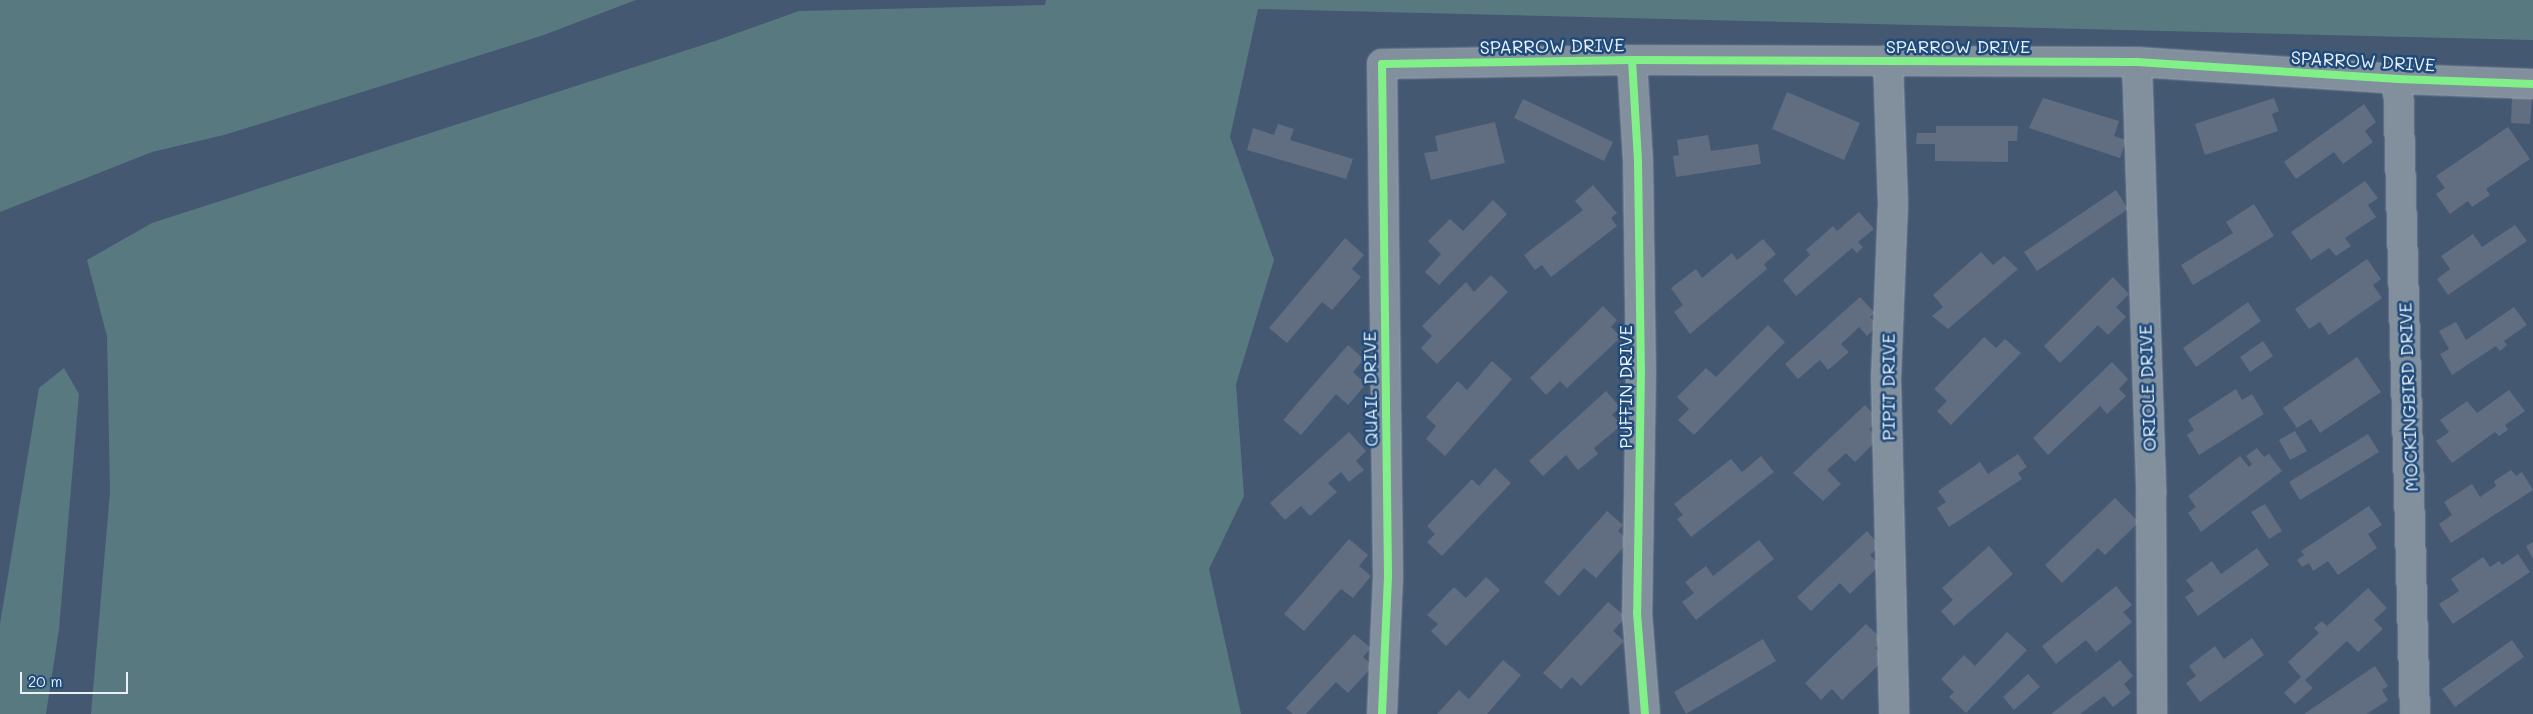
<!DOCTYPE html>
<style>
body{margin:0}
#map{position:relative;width:2533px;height:714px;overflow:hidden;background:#455872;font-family:Mali,sans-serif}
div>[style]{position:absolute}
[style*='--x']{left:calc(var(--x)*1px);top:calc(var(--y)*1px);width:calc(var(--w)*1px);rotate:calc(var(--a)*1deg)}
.green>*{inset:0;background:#597980}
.building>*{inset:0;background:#616d81}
.roads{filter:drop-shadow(0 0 1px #a1acb9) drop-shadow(0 0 1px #a1acb9)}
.minor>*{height:28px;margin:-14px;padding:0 14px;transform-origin:14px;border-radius:14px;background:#828f9c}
.cycleway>*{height:8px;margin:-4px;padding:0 4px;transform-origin:4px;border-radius:4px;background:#82f089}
span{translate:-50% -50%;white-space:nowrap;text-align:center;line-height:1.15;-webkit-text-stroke:5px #1f4a7a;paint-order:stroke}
.street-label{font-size:18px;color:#e8f1f8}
.scale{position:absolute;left:20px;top:672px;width:108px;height:22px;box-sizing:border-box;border:2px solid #e8f1f8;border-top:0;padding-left:6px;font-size:15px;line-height:18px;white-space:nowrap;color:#e8f1f8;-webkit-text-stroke:4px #1f4a7a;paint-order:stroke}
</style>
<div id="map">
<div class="green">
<i style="clip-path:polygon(0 0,636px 0,541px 36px,224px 135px,152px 152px,0 212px)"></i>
<i style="clip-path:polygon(1046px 0,2533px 0,2533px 40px,1258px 9px,1230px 137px,1274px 260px,1236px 384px,1244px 496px,1209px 569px,1241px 714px,91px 714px,110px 492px,107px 336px,87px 260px,152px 223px,715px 41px,799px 11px,1045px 5px)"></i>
<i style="clip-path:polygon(64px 368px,79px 394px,59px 629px,46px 714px,0 714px,0 624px,39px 388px)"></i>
</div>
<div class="building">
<i style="clip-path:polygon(1787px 92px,1860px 123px,1844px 160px,1772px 129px)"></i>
<i style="clip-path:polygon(2512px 97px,2532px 98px,2530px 124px,2511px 123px)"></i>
<i style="clip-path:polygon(2043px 98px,2119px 121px,2114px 136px,2126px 140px,2120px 158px,2029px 128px)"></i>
<i style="clip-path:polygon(2274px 98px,2279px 111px,2272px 114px,2278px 131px,2205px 155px,2195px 124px)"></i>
<i style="clip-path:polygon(1523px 99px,1613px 142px,1604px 161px,1514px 118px)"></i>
<i style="clip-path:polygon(2364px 104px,2376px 122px,2365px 131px,2373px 142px,2343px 164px,2334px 152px,2296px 179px,2284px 162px)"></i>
<i style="clip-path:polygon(1495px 122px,1505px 163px,1431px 180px,1424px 153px,1438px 151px,1435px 136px)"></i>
<i style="clip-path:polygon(1278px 124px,1294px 129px,1290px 140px,1353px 159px,1346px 179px,1247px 150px,1253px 128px,1274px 135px)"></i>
<i style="clip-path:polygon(1936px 126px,2018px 126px,2017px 141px,2008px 141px,2008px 162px,1935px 161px,1935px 144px,1916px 144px,1917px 133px,1936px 133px)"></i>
<i style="clip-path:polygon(2508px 127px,2530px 159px,2486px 189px,2490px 195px,2472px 207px,2468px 201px,2450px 214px,2436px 194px,2445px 188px,2436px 176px)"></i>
<i style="clip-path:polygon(1708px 135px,1711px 151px,1758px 144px,1761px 164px,1676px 177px,1673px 156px,1679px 155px,1677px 140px)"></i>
<i style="clip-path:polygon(2365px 181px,2378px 198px,2368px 205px,2376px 217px,2345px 238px,2351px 246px,2336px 256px,2329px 248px,2311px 260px,2291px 232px)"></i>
<i style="clip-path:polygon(1593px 185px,1617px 213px,1611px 218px,1617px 226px,1551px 277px,1542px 265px,1535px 270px,1524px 255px,1583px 210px,1575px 201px)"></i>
<i style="clip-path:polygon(2116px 190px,2128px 209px,2037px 271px,2024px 252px)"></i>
<i style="clip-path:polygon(1493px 200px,1507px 214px,1439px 285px,1425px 272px,1441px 254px,1428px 241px,1450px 219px,1463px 231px)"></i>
<i style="clip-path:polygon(2254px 204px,2274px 236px,2193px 285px,2181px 265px,2233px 233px,2226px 222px)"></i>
<i style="clip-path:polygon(1859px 212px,1874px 229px,1858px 242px,1863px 247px,1857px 253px,1852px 248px,1796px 296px,1783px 280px,1810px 255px,1806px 250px,1833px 226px,1837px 231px)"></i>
<i style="clip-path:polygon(2515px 225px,2527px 241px,2448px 295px,2437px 279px,2450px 269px,2441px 256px,2473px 234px,2482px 247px)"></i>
<i style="clip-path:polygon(1345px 238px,1364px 255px,1352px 269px,1361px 277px,1332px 310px,1322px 302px,1287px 343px,1269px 328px)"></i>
<i style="clip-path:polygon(1763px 239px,1776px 254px,1764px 264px,1767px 269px,1690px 334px,1674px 312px,1683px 305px,1671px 288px,1696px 269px,1702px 278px,1732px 253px,1737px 260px)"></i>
<i style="clip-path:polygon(1981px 252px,1993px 265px,2004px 256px,2018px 269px,1948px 329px,1932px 316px,1943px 307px,1933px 295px)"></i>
<i style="clip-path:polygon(2367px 259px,2381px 279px,2373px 285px,2382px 298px,2329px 335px,2320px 322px,2309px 329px,2295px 309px)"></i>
<i style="clip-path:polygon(1491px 275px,1508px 292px,1437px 364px,1421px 348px,1432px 336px,1422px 326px,1466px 282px,1474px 292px)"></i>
<i style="clip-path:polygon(2113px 277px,2129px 294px,2116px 307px,2126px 317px,2108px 335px,2098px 325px,2060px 363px,2044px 346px)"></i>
<i style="clip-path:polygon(1860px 297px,1875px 313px,1870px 317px,1878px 325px,1867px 336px,1859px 327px,1841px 344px,1849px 352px,1828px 370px,1820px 360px,1798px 379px,1785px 364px)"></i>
<i style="clip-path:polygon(2248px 302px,2261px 321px,2196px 367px,2183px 348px)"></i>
<i style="clip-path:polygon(1603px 306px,1617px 320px,1611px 327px,1621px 337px,1567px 388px,1560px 381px,1546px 395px,1530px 378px)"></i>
<i style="clip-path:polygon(2514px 307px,2527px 325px,2504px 341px,2507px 345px,2500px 351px,2496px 346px,2452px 375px,2440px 354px,2449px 349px,2439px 331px,2456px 322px,2466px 340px)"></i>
<i style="clip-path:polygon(1768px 325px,1785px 342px,1694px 435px,1678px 420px,1689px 409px,1677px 397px,1706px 368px,1716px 377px)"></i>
<i style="clip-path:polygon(1984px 337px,1996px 348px,2005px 339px,2021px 353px,1951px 425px,1937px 411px,1947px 401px,1934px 389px)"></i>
<i style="clip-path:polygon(2263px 341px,2273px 356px,2250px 372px,2240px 357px)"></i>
<i style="clip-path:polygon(1348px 345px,1364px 359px,1353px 372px,1366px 384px,1348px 405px,1336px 394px,1301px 435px,1283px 420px)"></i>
<i style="clip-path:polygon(2357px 357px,2381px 392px,2320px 433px,2311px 419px,2297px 428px,2283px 408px)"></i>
<i style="clip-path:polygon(1492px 361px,1512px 379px,1445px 456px,1426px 439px,1436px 426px,1426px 417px,1458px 381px,1467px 390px)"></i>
<i style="clip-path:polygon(2112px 362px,2128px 379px,2119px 389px,2126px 396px,2107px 414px,2100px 406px,2048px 455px,2033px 438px)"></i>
<i style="clip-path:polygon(2236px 389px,2242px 400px,2252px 394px,2264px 414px,2199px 455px,2187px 435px,2194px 430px,2188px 420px)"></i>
<i style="clip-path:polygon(2509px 390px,2525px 411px,2505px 425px,2508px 430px,2499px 436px,2495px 432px,2452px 463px,2436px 441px,2449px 432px,2440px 420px,2467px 401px,2477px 413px)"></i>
<i style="clip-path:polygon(1606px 391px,1620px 407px,1612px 415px,1622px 425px,1594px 448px,1598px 454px,1578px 470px,1566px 455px,1543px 476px,1529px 461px)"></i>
<i style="clip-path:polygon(1865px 405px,1879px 420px,1869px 429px,1878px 439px,1855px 462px,1846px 453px,1827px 470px,1841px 484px,1823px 501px,1793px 473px)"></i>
<i style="clip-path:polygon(2295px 431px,2307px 451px,2290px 460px,2279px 440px)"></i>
<i style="clip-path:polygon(1349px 432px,1366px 451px,1356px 461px,1364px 470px,1349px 482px,1341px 472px,1328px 483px,1337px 492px,1310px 516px,1301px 506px,1285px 520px,1270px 503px)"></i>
<i style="clip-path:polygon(2368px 434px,2379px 452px,2300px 500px,2289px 482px)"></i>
<i style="clip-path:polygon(2257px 448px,2264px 457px,2269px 454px,2282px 471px,2201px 532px,2188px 513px,2196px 507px,2188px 496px,2240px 456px,2249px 467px,2252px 464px,2246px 456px)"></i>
<i style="clip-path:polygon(2018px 454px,2027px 467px,2018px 473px,2022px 479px,1949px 527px,1937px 508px,1946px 502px,1938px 491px,1980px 462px,1988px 474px)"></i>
<i style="clip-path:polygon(1761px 456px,1774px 472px,1691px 537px,1677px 519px,1683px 515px,1674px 504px,1731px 459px,1742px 472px)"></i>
<i style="clip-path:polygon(1495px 468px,1511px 483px,1442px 556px,1427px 542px,1435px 534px,1427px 526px,1472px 479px,1479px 486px)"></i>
<i style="clip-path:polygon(2511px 470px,2516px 476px,2522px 472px,2533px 490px,2451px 543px,2439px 524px,2452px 515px,2444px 502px,2472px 484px,2480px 497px,2496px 486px,2494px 481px)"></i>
<i style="clip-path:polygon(2115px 498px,2139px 522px,2105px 555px,2098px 548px,2062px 583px,2045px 565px)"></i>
<i style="clip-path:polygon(2265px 504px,2282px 531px,2269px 539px,2251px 512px)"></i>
<i style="clip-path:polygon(2369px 506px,2382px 525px,2368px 534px,2377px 548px,2338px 575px,2328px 561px,2313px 571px,2309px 563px,2302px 567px,2297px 560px,2304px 555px,2301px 551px)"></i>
<i style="clip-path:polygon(1607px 511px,1623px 525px,1618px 531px,1629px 541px,1596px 578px,1584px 568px,1559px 596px,1544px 582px)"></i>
<i style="clip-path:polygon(1867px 531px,1880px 546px,1870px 555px,1880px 565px,1850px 594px,1840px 583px,1811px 611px,1797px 597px)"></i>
<i style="clip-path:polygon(1349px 539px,1368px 555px,1359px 566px,1371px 576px,1353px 598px,1341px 589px,1304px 631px,1284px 614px)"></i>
<i style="clip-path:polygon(1759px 540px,1774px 559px,1696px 620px,1682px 602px,1694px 593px,1685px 582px,1706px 566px,1713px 576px)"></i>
<i style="clip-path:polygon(2533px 542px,2533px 559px,2526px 546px)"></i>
<i style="clip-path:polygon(1989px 546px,2013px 574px,1954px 626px,1941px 611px,1953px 600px,1942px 588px)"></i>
<i style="clip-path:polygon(2257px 548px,2269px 565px,2198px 616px,2185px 597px,2194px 591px,2186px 580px,2212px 561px,2221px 574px)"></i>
<i style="clip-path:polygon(2518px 554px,2530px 572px,2453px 624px,2439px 604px,2459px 591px,2451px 579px,2483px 557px,2490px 567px,2499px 561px,2502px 565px)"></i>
<i style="clip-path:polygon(1486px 577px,1500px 590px,1446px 646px,1431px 631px,1438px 624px,1427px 615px,1454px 587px,1466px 598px)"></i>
<i style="clip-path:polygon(2116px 586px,2132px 605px,2123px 612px,2132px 622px,2096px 652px,2086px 640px,2056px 664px,2042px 646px)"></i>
<i style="clip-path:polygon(2368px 588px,2387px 608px,2374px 620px,2383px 629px,2358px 652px,2347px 641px,2305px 680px,2313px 688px,2295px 704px,2284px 693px,2301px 677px,2288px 662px,2319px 633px,2314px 628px,2322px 621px,2327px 626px)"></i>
<i style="clip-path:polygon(1608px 602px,1626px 617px,1613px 631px,1624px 641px,1581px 686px,1572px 677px,1561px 689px,1543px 673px)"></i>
<i style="clip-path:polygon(1866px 624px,1883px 640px,1875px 648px,1885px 659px,1842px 700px,1832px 689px,1821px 700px,1805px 683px)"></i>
<i style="clip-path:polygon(2007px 632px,2027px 650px,1966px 713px,1949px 697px,1954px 692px,1941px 679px,1964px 655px,1975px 666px)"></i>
<i style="clip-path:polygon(1354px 634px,1371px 648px,1363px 657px,1373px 666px,1348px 693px,1336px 682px,1306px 714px,1293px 714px,1286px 708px)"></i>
<i style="clip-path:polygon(2252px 638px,2264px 655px,2200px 702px,2186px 683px,2196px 676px,2189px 666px,2215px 646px,2224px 659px)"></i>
<i style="clip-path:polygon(1763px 639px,1776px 661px,1686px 714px,1674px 692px)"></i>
<i style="clip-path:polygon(2512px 640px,2524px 657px,2455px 707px,2442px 689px)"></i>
<i style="clip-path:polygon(1503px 660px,1521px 675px,1487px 714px,1437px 714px,1459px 690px,1469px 699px)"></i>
<i style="clip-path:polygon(2120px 660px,2133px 676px,2124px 684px,2131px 693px,2113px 707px,2104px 696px,2080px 714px,2051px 714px)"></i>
<i style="clip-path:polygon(2375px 666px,2388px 686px,2382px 690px,2388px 700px,2367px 714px,2304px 714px)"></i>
<i style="clip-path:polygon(2028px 674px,2040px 687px,2014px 710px,2003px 697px)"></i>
</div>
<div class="roads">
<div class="minor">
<i style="--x:1632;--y:60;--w:102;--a:86.6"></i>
<i style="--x:1638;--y:162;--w:207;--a:89.2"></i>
<i style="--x:1641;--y:369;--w:244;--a:90.9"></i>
<i style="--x:1637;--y:613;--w:101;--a:85.5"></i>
<i style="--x:1888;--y:60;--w:144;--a:88"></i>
<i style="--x:1893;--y:204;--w:175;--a:92.3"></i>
<i style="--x:1886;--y:379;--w:335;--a:88.6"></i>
<i style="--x:2137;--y:62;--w:432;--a:88.1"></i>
<i style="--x:2151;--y:494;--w:220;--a:89.7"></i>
<i style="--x:2398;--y:79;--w:635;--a:88.47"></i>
<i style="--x:1382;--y:714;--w:138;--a:-87.5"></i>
<i style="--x:1388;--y:576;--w:512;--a:-90.67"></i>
<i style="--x:1382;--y:64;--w:250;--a:-0.9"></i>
<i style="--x:1632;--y:60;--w:505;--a:0.23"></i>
<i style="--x:2137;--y:62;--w:262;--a:3.7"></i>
<i style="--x:2398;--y:79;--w:135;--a:2.1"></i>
</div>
</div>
<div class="cycleway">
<i style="--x:1632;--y:60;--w:102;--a:86.6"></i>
<i style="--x:1638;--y:162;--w:207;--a:89.2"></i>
<i style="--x:1641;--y:369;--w:244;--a:90.9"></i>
<i style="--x:1637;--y:613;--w:101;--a:85.5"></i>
<i style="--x:1382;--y:714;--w:138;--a:-87.5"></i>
<i style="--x:1388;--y:576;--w:512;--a:-90.67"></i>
<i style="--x:1382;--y:64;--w:250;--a:-0.9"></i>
<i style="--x:1632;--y:60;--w:505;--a:0.23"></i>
<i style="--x:2137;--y:62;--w:262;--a:3.7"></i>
<i style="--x:2398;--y:79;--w:135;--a:2.1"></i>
</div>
<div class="street-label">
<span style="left:1552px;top:46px;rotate:-1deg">SPARROW DRIVE</span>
<span style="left:1958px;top:46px">SPARROW DRIVE</span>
<span style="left:2363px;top:61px;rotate:3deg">SPARROW DRIVE</span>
<span style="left:1625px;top:387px;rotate:-90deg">PUFFIN DRIVE</span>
<span style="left:1888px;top:387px;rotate:-90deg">PIPIT DRIVE</span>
<span style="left:2147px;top:388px;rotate:-92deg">ORIOLE DRIVE</span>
<span style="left:1370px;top:389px;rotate:-91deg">QUAIL DRIVE</span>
<span style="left:2408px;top:397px;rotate:-92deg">MOCKINGBIRD DRIVE</span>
</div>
<div class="scale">20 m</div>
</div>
